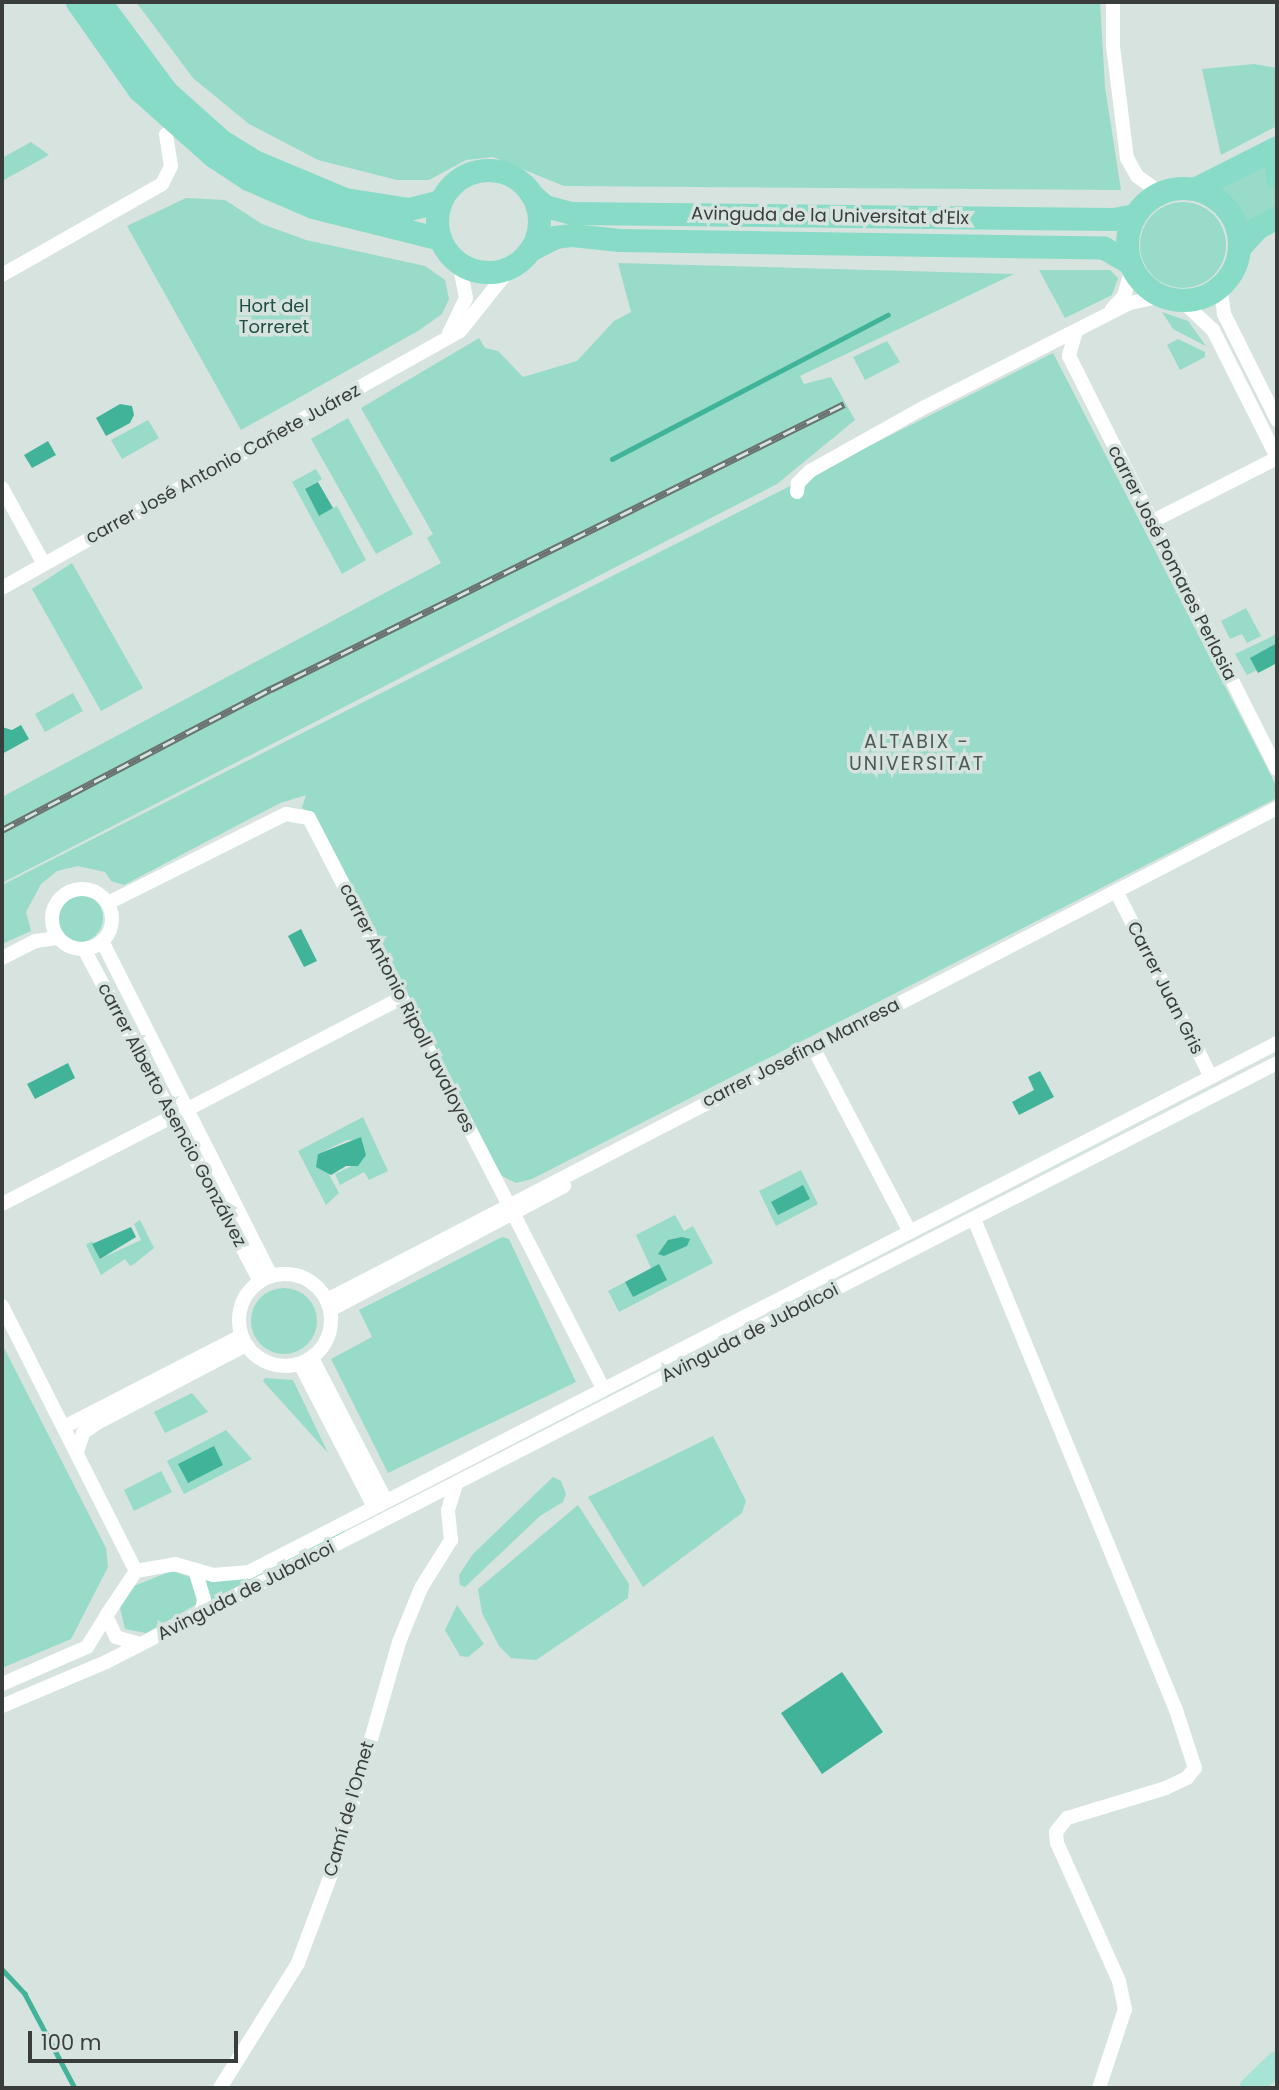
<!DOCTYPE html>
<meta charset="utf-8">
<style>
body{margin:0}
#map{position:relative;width:1279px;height:2090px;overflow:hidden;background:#d6e3df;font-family:Poppins,sans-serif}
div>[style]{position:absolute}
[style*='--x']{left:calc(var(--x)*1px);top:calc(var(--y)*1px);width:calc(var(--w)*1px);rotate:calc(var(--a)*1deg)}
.green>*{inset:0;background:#98dbc8}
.round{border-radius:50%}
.water>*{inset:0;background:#41b398}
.stream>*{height:4.5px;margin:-2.25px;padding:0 2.25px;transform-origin:2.25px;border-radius:2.25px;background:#41b398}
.minor>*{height:14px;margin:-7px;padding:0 7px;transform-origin:7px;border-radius:7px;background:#fff}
.minor>.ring{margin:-7px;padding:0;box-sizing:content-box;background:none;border:14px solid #fff;border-radius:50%}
.primary>*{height:23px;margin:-11.5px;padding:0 11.5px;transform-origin:11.5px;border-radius:11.5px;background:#a6e5d5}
.trunk>*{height:23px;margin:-11.5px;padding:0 11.5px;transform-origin:11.5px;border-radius:11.5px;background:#88dcc7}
.trunk>.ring{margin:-11.5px;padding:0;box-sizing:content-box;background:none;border:23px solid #88dcc7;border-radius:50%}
.rail>*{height:7px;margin-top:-3.5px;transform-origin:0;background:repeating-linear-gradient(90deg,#d6e3df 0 13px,#6a716f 0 26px);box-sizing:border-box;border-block:2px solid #6a716f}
span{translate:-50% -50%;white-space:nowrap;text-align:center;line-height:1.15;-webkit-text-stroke:7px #d6e3df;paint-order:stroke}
.street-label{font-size:18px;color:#393e3d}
.park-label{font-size:18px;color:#1f4f43}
.neighbourhood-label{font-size:19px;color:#4f5a57;letter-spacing:2px}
.frame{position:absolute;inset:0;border:4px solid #393e3d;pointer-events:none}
.scale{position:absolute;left:28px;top:2031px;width:210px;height:32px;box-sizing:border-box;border:4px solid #393e3d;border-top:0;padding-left:9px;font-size:21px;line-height:24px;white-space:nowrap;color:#393e3d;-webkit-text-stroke:5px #d6e3df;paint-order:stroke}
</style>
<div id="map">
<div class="green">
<i style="clip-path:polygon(136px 2px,1100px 2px,1105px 87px,1121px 190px,564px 186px,493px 157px,466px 160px,429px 180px,397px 180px,318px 160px,249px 124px,193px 78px)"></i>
<i style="clip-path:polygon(1254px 64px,1277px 68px,1277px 126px,1221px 155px,1202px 69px)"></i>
<i style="clip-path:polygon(31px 142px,49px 155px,2px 181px,2px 158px)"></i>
<i style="clip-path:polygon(1265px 160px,1277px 191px,1277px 209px,1246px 228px,1231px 202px,1214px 187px)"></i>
<i style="clip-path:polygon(186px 198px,225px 200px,262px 224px,306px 240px,425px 266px,445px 280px,449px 299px,442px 314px,418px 331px,241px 430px,127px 226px)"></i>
<i class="round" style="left:1140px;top:202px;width:86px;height:86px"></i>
<i style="clip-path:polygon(618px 263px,1014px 274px,800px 376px,804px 384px,831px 377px,855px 420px,777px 484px,2px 883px,2px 797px,441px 563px,427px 538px,433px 534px,361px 408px,479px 338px,485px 348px,498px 351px,523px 377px,577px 361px,614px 321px,631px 312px)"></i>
<i style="clip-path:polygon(1039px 270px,1110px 270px,1118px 278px,1112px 295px,1065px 318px)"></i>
<i style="clip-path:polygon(1162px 312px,1188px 321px,1206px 346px,1173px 329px)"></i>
<i style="clip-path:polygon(1178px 339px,1205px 352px,1205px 357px,1180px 370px,1167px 345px)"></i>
<i style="clip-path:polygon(887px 341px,900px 362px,865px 380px,853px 357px)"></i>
<i style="clip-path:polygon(1053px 353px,1277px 787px,1277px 798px,532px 1179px,516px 1183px,498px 1174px,310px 812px,302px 808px,306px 795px,280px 803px,124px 885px,111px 881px,105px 872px,78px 866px,57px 871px,41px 884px,26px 912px,31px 931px,2px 944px,2px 885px)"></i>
<i style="clip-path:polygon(348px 418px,413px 534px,376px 554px,311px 439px)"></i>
<i style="clip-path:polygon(148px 420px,159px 438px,122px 459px,111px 440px)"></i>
<i style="clip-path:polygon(316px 469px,322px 479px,305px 490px,319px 515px,337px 506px,366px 560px,342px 574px,292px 482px)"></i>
<i style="clip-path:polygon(72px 563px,143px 688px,101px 711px,32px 589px)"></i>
<i style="clip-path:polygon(1246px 608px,1261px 636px,1247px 643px,1242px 634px,1230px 639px,1221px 621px)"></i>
<i style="clip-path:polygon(1277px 634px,1277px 643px,1251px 658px,1257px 670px,1247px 675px,1235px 654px)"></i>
<i style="clip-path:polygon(73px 693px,83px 711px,45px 732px,35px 714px)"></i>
<i class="round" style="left:55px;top:894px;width:48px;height:48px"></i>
<i style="clip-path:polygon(363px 1117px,388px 1171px,369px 1180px,364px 1172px,340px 1185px,335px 1174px,360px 1162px,363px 1141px,347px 1140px,318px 1154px,339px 1193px,326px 1205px,298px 1151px)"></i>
<i style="clip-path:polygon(801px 1170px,818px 1204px,776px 1226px,759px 1191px)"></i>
<i style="clip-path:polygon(675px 1215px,684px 1231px,693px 1226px,713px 1263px,619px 1312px,608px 1291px,625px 1282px,633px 1297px,651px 1268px,636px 1235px)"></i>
<i style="clip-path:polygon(140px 1220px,154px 1248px,134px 1264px,130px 1266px,125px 1259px,101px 1275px,86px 1245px,92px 1241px,100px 1259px,141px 1240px,134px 1224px)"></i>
<i style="clip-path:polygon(502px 1237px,509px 1239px,576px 1382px,388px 1473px,331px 1359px,372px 1337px,359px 1310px)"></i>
<i class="round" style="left:251px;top:1288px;width:66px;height:66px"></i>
<i style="clip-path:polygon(2px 1344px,106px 1548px,108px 1567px,71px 1639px,2px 1668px)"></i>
<i style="clip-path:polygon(265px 1378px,293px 1380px,328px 1453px,263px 1381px)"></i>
<i style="clip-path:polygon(192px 1393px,208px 1412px,165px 1433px,154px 1412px)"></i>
<i style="clip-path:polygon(226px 1430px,252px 1459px,184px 1494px,167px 1461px)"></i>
<i style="clip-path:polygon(713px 1436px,746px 1501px,742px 1513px,643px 1587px,588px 1497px)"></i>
<i style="clip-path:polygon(161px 1471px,172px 1492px,134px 1511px,124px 1490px)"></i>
<i style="clip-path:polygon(553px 1477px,561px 1481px,566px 1494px,563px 1502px,540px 1516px,465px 1587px,460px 1585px,459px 1575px,473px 1554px)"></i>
<i style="clip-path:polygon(578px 1505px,629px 1584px,628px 1598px,536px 1660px,511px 1658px,499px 1646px,482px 1613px,478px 1589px)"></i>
<i style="clip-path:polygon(346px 1529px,344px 1532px,209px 1601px,206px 1579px,215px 1581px)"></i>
<i style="clip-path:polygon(171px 1571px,190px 1577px,198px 1596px,197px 1604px,146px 1633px,125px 1629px,119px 1603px,134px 1586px)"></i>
<i style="clip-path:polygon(457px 1605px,484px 1644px,468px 1657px,460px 1656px,445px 1630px)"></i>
</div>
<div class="water">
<i style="clip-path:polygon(120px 404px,132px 406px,134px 415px,130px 423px,106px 436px,96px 418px)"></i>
<i style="clip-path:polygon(48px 441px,56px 455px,32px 468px,24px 455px)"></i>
<i style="clip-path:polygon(318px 482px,333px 508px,319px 516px,305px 489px)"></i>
<i style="clip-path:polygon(1277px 643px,1277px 663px,1258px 673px,1250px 658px)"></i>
<i style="clip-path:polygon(21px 725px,29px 739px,2px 754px,2px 727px,12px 730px)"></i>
<i style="clip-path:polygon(301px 929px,317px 961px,304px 967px,288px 936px)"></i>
<i style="clip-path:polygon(68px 1063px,75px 1078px,35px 1099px,27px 1084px)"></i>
<i style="clip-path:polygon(1040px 1071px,1054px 1097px,1019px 1115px,1012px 1102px,1034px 1090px,1028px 1077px)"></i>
<i style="clip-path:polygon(361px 1137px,366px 1155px,358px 1166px,346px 1166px,331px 1175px,316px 1167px,318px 1154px)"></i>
<i style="clip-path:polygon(803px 1185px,810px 1199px,778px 1215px,771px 1202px)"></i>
<i style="clip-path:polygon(131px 1227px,136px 1237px,100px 1259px,92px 1244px)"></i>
<i style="clip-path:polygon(682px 1237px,690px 1239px,687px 1246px,664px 1256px,658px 1254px,668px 1240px)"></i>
<i style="clip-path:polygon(659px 1264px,667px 1280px,633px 1297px,625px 1282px)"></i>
<i style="clip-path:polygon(214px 1446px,223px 1465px,188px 1483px,178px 1464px)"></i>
<i style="clip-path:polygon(842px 1672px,883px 1732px,822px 1774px,781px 1713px)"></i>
</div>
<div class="stream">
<i style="--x:612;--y:459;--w:311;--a:-27.6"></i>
<i style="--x:2;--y:1969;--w:34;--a:47"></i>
<i style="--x:25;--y:1994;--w:106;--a:62"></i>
</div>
<div class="minor">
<i style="--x:1113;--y:2;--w:44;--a:90"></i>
<i style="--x:1113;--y:46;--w:113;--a:82.9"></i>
<i style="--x:1127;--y:158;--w:21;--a:61"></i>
<i style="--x:1137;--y:176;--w:29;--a:36"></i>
<i style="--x:2;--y:275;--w:184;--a:-29.6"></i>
<i style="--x:162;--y:184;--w:20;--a:-63"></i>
<i style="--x:171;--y:166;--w:32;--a:-99"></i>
<i style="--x:1220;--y:285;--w:29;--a:82"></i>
<i style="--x:1224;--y:314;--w:119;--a:63.4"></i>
<i style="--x:1181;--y:300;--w:44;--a:43.2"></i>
<i style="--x:1213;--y:330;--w:142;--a:63.3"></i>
<i style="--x:1112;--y:309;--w:18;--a:-47"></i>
<i style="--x:1124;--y:296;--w:29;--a:-74"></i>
<i style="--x:1076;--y:331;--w:26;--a:106"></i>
<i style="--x:1069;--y:356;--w:462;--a:63.3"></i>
<i style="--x:449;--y:333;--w:39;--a:-64"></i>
<i style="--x:466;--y:298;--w:36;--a:-101"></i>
<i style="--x:2;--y:488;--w:87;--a:61.1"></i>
<i style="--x:797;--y:492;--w:9;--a:-84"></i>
<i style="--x:798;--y:483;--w:17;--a:-45"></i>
<i style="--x:810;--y:471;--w:127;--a:-29.2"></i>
<i style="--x:921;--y:409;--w:234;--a:-26.9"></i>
<i style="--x:1130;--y:303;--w:34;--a:-12"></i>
<i style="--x:1151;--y:522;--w:141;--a:-26.9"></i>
<i style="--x:2;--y:588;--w:525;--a:-29.3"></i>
<i style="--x:460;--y:331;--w:83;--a:-51.3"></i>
<i class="ring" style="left:52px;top:889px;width:46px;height:46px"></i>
<i style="--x:1120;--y:899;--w:200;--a:62.9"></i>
<i style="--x:108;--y:903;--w:199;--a:-26.6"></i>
<i style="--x:286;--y:814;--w:23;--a:10"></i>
<i style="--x:309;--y:818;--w:434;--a:62.7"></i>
<i style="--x:102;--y:941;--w:375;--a:63.2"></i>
<i style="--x:84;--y:949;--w:376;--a:62.1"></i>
<i style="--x:2;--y:958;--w:38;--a:-27"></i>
<i style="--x:36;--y:941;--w:22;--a:-8"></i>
<i style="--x:817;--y:1055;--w:200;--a:62.3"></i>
<i style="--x:186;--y:1110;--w:242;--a:-27.5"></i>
<i style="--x:2;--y:1204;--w:190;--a:-27.2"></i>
<i style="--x:513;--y:1213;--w:197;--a:62.8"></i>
<i style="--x:974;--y:1219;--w:531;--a:67.64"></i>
<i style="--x:1176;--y:1710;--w:61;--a:71.9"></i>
<i style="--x:1195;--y:1768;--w:13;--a:129"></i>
<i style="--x:1187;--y:1778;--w:23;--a:155"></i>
<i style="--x:1166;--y:1788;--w:103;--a:163.1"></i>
<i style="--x:1067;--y:1818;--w:18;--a:128"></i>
<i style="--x:1056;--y:1832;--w:11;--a:85"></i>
<i style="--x:1057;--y:1843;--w:151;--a:65.8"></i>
<i style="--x:1119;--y:1981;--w:29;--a:78"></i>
<i style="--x:1125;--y:2009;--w:83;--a:108.2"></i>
<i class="ring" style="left:239px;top:1274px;width:78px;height:78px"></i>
<i style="--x:327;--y:1300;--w:1070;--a:-27.38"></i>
<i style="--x:2;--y:1306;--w:297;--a:63.2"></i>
<i style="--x:330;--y:1310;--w:265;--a:-27.9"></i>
<i style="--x:312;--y:1358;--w:161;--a:62.6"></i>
<i style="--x:300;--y:1364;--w:161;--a:62.6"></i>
<i style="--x:64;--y:1427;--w:199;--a:-27.2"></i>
<i style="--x:77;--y:1452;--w:20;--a:-72"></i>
<i style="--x:83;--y:1433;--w:17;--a:-36"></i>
<i style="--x:97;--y:1423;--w:168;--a:-27.6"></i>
<i style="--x:195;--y:1570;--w:31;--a:73"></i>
<i style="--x:204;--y:1600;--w:14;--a:102"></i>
<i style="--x:140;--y:1644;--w:25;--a:-164"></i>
<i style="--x:116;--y:1637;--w:23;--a:-115"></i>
<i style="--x:106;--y:1616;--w:54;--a:-56.3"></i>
<i style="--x:136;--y:1571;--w:40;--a:-10"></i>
<i style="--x:175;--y:1564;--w:40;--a:16"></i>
<i style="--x:213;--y:1575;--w:36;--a:-5"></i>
<i style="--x:249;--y:1572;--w:1156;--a:-27.23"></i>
<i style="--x:2;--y:1684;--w:93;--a:-23.5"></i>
<i style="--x:87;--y:1647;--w:36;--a:-58"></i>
<i style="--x:2;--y:1706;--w:113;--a:-22.9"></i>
<i style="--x:106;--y:1662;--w:1315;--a:-27.09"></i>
<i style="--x:220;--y:2088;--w:147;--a:-58"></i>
<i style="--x:298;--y:1963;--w:106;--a:-69.5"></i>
<i style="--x:335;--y:1864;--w:231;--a:-73.9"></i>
<i style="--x:399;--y:1642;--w:58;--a:-67.8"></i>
<i style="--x:421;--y:1588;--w:57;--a:-58"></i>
<i style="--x:451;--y:1540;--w:30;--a:-96"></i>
<i style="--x:448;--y:1510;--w:27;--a:-73"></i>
</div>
<div class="primary">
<i style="--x:1250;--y:2088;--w:37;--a:-44"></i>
</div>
<div class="trunk">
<i style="--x:77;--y:2;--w:108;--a:54.8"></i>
<i style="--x:139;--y:90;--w:99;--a:41.7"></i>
<i style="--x:213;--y:156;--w:42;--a:33.3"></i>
<i style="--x:248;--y:179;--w:71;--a:23.3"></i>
<i style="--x:313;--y:207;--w:131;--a:14.1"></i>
<i style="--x:100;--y:2;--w:111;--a:53.4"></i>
<i style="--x:166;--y:91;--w:75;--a:41.8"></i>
<i style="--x:222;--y:141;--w:36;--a:32"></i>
<i style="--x:252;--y:160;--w:101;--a:22.8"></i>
<i style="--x:345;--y:199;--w:65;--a:8.9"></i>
<i style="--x:409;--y:209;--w:33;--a:-14"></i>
<i style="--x:1277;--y:155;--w:22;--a:90"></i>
<i class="ring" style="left:437px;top:170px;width:79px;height:79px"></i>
<i class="ring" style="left:1127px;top:188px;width:89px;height:89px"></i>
<i style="--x:1194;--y:189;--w:93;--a:-26.8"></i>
<i style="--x:531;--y:194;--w:18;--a:41"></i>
<i style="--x:545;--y:206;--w:28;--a:15"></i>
<i style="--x:572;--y:213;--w:542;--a:0.63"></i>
<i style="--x:1114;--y:219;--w:21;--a:-11"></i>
<i style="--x:1239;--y:248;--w:27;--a:-48"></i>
<i style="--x:1257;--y:228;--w:23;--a:-29"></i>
<i style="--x:530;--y:250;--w:28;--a:-27"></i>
<i style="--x:555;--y:237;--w:17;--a:-7"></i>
<i style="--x:572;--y:235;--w:47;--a:6.1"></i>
<i style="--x:619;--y:240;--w:485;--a:0.9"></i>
<i style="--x:1104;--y:248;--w:30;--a:30"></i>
</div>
<div class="rail">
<i style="--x:2;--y:830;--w:304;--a:-27.7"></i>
<i style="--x:271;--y:689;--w:640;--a:-26.44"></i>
</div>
<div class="street-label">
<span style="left:830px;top:216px;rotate:1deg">Avinguda de la Universitat d'Elx</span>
<span style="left:223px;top:464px;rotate:-29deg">carrer José Antonio Cañete Juárez</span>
<span style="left:1172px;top:563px;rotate:63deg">carrer José Pomares Perlasia</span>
<span style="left:1165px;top:988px;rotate:63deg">Carrer Juan Gris</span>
<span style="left:407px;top:1008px;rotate:63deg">carrer Antonio Ripoll Javaloyes</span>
<span style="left:801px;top:1053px;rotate:-27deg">carrer Josefina Manresa</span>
<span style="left:172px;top:1115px;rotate:62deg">carrer Alberto Asencio Gonzálvez</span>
<span style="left:750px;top:1333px;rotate:-27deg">Avinguda de Jubalcoi</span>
<span style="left:246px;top:1591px;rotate:-27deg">Avinguda de Jubalcoi</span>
<span style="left:349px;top:1809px;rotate:-74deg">Camí de l'Omet</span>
</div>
<div class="park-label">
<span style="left:274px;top:317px">Hort del<br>Torreret</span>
</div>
<div class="neighbourhood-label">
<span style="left:917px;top:753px">ALTABIX -<br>UNIVERSITAT</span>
</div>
<div class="frame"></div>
<div class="scale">100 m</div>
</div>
